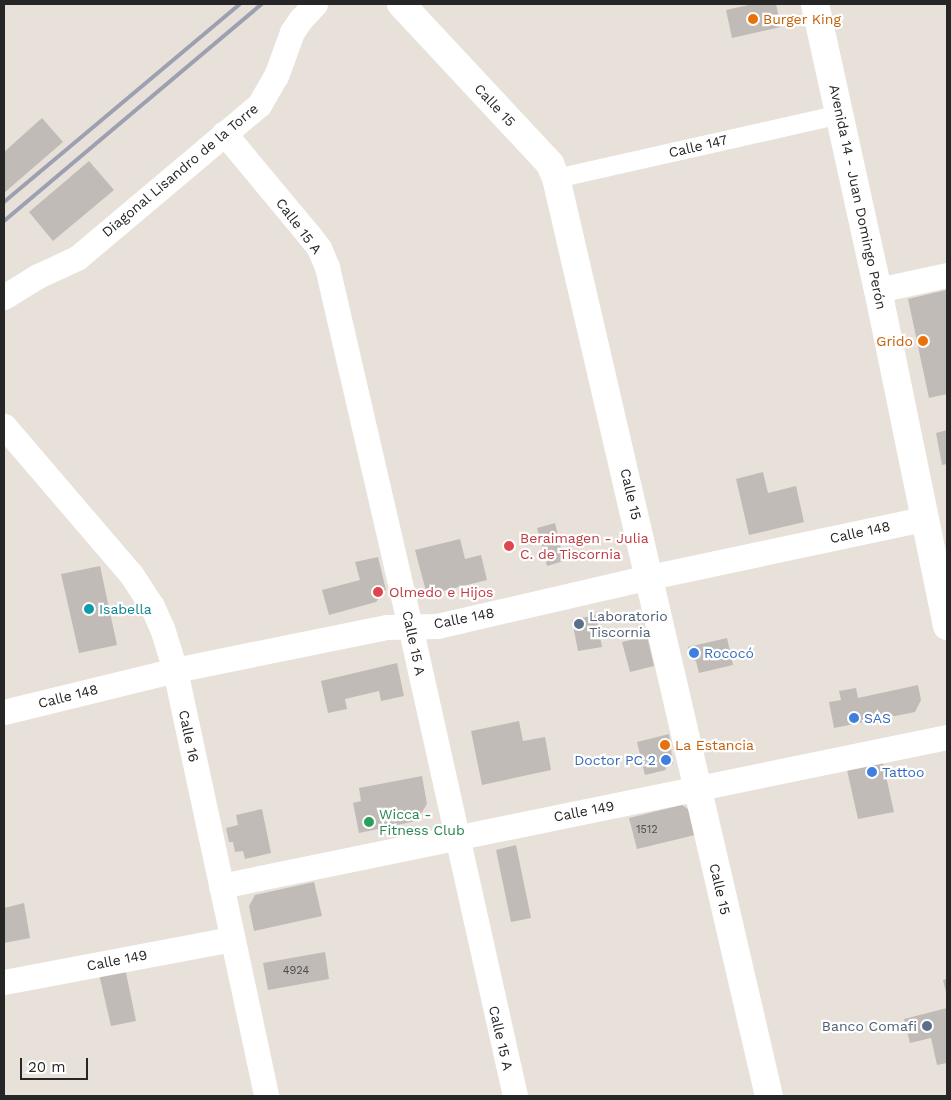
<!DOCTYPE html>
<meta charset="utf-8">
<style>
body{margin:0}
#map{position:relative;width:951px;height:1100px;overflow:hidden;background:#e8e1d9;font-family:"Work Sans",sans-serif}
div>[style]{position:absolute}
[style*='--x']{left:calc(var(--x)*1px);top:calc(var(--y)*1px);width:calc(var(--w)*1px);rotate:calc(var(--a)*1deg)}
.building>*{inset:0;background:#c0bbb6}
.pedestrian>*{height:19px;margin:-9.5px;padding:0 9.5px;transform-origin:9.5px;border-radius:9.5px;background:#fff}
.minor>*{height:25px;margin:-12.5px;padding:0 12.5px;transform-origin:12.5px;border-radius:12.5px;background:#fff}
.secondary>*{height:28px;margin:-14px;padding:0 14px;transform-origin:14px;border-radius:14px;background:#fff}
.rail>*{height:4px;margin:-2px;padding:0 2px;transform-origin:2px;border-radius:2px;background:#9ca0b0}
.dots>*{width:14px;height:14px;translate:-50% -50%;box-sizing:border-box;border:2px solid #fff;border-radius:50%}
span{translate:-50% -50%;white-space:nowrap;text-align:center;line-height:1.15;-webkit-text-stroke:4.5px #fff;paint-order:stroke}
.number-label{font-size:11px;color:#4c4b4a}
.number-label span{-webkit-text-stroke-width:0}
.food-label{font-size:14px;color:#c56008}
.left{translate:0 -50%;text-align:left}
.right{translate:-100% -50%;text-align:right}
.street-label{font-size:14px;color:#262626}
.health-label{font-size:14px;color:#be3a42}
.culture-label{font-size:14px;color:#0d838f}
.service-label{font-size:14px;color:#4e5e75}
.shop-label{font-size:14px;color:#366cbe}
.leisure-label{font-size:14px;color:#27864d}
.frame{position:absolute;inset:0;border:5px solid #262626;pointer-events:none}
.scale{position:absolute;left:20px;top:1058px;width:68px;height:22px;box-sizing:border-box;border:2px solid #262626;border-top:0;padding-left:6px;font-size:15px;line-height:18px;white-space:nowrap;color:#262626;-webkit-text-stroke:4px #fff;paint-order:stroke}
</style>
<div id="map">
<div class="building">
<i style="clip-path:polygon(753px 4px,776px 4px,781px 27px,732px 38px,726px 10px)"></i>
<i style="clip-path:polygon(42px 118px,63px 142px,4px 193px,4px 152px)"></i>
<i style="clip-path:polygon(89px 161px,114px 190px,53px 241px,29px 212px)"></i>
<i style="clip-path:polygon(946px 290px,947px 394px,929px 398px,908px 299px)"></i>
<i style="clip-path:polygon(947px 430px,947px 464px,942px 465px,936px 433px)"></i>
<i style="clip-path:polygon(763px 472px,768px 493px,796px 486px,804px 522px,749px 535px,736px 479px)"></i>
<i style="clip-path:polygon(555px 523px,564px 561px,547px 566px,537px 528px)"></i>
<i style="clip-path:polygon(460px 539px,465px 559px,481px 555px,487px 580px,427px 595px,415px 550px)"></i>
<i style="clip-path:polygon(378px 557px,386px 590px,376px 602px,329px 615px,322px 590px,360px 580px,355px 562px)"></i>
<i style="clip-path:polygon(100px 566px,117px 645px,79px 653px,61px 574px)"></i>
<i style="clip-path:polygon(596px 615px,602px 647px,578px 651px,572px 620px)"></i>
<i style="clip-path:polygon(647px 636px,654px 666px,630px 672px,622px 642px)"></i>
<i style="clip-path:polygon(727px 638px,733px 665px,699px 673px,696px 661px,691px 659px,688px 647px)"></i>
<i style="clip-path:polygon(397px 663px,404px 696px,381px 701px,379px 691px,345px 699px,347px 709px,328px 713px,321px 681px)"></i>
<i style="clip-path:polygon(918px 685px,921px 700px,915px 712px,834px 728px,829px 702px,841px 700px,839px 691px,856px 688px,858px 698px)"></i>
<i style="clip-path:polygon(519px 721px,523px 741px,545px 737px,551px 770px,482px 785px,471px 731px)"></i>
<i style="clip-path:polygon(669px 734px,673px 764px,665px 766px,666px 770px,645px 775px,637px 742px)"></i>
<i style="clip-path:polygon(883px 763px,894px 812px,858px 819px,847px 770px)"></i>
<i style="clip-path:polygon(422px 776px,427px 804px,416px 821px,359px 833px,353px 803px,361px 801px,359px 788px)"></i>
<i style="clip-path:polygon(682px 805px,689px 810px,695px 835px,637px 849px,629px 818px)"></i>
<i style="clip-path:polygon(262px 809px,271px 853px,245px 859px,243px 851px,235px 852px,233px 842px,229px 842px,226px 828px,238px 825px,236px 815px)"></i>
<i style="clip-path:polygon(516px 845px,531px 918px,511px 922px,496px 850px)"></i>
<i style="clip-path:polygon(314px 882px,322px 916px,254px 931px,249px 906px,255px 895px)"></i>
<i style="clip-path:polygon(24px 903px,30px 938px,4px 943px,4px 908px)"></i>
<i style="clip-path:polygon(325px 952px,329px 979px,268px 990px,263px 963px)"></i>
<i style="clip-path:polygon(125px 968px,136px 1021px,111px 1026px,99px 974px)"></i>
<i style="clip-path:polygon(947px 979px,947px 996px,943px 980px)"></i>
<i style="clip-path:polygon(947px 1008px,947px 1063px,937px 1065px,931px 1038px,910px 1043px,904px 1019px)"></i>
</div>
<div class="pedestrian">
<i style="--x:556;--y:178;--w:291;--a:-12.7"></i>
</div>
<div class="minor">
<i style="--x:224;--y:133;--w:133;--a:50.2"></i>
<i style="--x:309;--y:235;--w:16;--a:52"></i>
<i style="--x:319;--y:248;--w:21;--a:67"></i>
<i style="--x:327;--y:267;--w:368;--a:77"></i>
<i style="--x:410;--y:626;--w:482;--a:77.4"></i>
<i style="--x:878;--y:290;--w:71;--a:-12.3"></i>
<i style="--x:4;--y:297;--w:40;--a:-32"></i>
<i style="--x:38;--y:276;--w:43;--a:-24.8"></i>
<i style="--x:77;--y:258;--w:238;--a:-40.1"></i>
<i style="--x:259;--y:105;--w:34;--a:-60"></i>
<i style="--x:276;--y:76;--w:47;--a:-70"></i>
<i style="--x:292;--y:32;--w:14;--a:-56"></i>
<i style="--x:300;--y:20;--w:22;--a:-47"></i>
<i style="--x:4;--y:426;--w:195;--a:49.4"></i>
<i style="--x:131;--y:574;--w:38;--a:57"></i>
<i style="--x:152;--y:606;--w:24;--a:66"></i>
<i style="--x:162;--y:628;--w:44;--a:72.8"></i>
<i style="--x:175;--y:670;--w:436;--a:77.9"></i>
<i style="--x:4;--y:712;--w:176;--a:-13.8"></i>
<i style="--x:175;--y:670;--w:216;--a:-11.5"></i>
<i style="--x:387;--y:627;--w:50;--a:-1.1"></i>
<i style="--x:437;--y:626;--w:219;--a:-13"></i>
<i style="--x:650;--y:577;--w:280;--a:-12"></i>
<i style="--x:221;--y:886;--w:741;--a:-11.6"></i>
<i style="--x:4;--y:982;--w:231;--a:-10.7"></i>
</div>
<div class="secondary">
<i style="--x:401;--y:4;--w:219;--a:47"></i>
<i style="--x:550;--y:164;--w:15;--a:67"></i>
<i style="--x:556;--y:178;--w:942;--a:76.94"></i>
<i style="--x:815;--y:4;--w:293;--a:77.6"></i>
<i style="--x:878;--y:290;--w:343;--a:78.4"></i>
</div>
<div class="rail">
<i style="--x:4;--y:202;--w:308;--a:-40"></i>
<i style="--x:4;--y:221;--w:337;--a:-40.1"></i>
</div>
<div class="dots">
<i style="left:753px;top:19px;background:#e8710a"></i>
<i style="left:923px;top:341px;background:#e8710a"></i>
<i style="left:509px;top:546px;background:#e0444e"></i>
<i style="left:378px;top:592px;background:#e0444e"></i>
<i style="left:89px;top:609px;background:#0f9aa8"></i>
<i style="left:579px;top:624px;background:#5c6f8a"></i>
<i style="left:694px;top:653px;background:#3f7fe0"></i>
<i style="left:854px;top:718px;background:#3f7fe0"></i>
<i style="left:665px;top:745px;background:#e8710a"></i>
<i style="left:666px;top:760px;background:#3f7fe0"></i>
<i style="left:872px;top:772px;background:#3f7fe0"></i>
<i style="left:369px;top:822px;background:#2e9e5b"></i>
<i style="left:927px;top:1026px;background:#5c6f8a"></i>
</div>
<div class="number-label">
<span style="left:647px;top:830px">1512</span>
<span style="left:296px;top:971px">4924</span>
</div>
<div class="food-label">
<span class="left" style="left:763px;top:19px">Burger King</span>
<span class="right" style="left:913px;top:341px">Grido</span>
<span class="left" style="left:675px;top:745px">La Estancia</span>
</div>
<div class="street-label">
<span style="left:495px;top:105px;rotate:47deg">Calle 15</span>
<span style="left:698px;top:146px;rotate:-13deg">Calle 147</span>
<span style="left:180px;top:170px;rotate:-40deg">Diagonal Lisandro de la Torre</span>
<span style="left:858px;top:197px;rotate:78deg">Avenida 14 - Juan Domingo Perón</span>
<span style="left:299px;top:226px;rotate:53deg">Calle 15 A</span>
<span style="left:631px;top:494px;rotate:77deg">Calle 15</span>
<span style="left:860px;top:532px;rotate:-12deg">Calle 148</span>
<span style="left:464px;top:618px;rotate:-11deg">Calle 148</span>
<span style="left:414px;top:643px;rotate:78deg">Calle 15 A</span>
<span style="left:68px;top:696px;rotate:-14deg">Calle 148</span>
<span style="left:189px;top:736px;rotate:78deg">Calle 16</span>
<span style="left:584px;top:811px;rotate:-11deg">Calle 149</span>
<span style="left:720px;top:889px;rotate:77deg">Calle 15</span>
<span style="left:117px;top:960px;rotate:-11deg">Calle 149</span>
<span style="left:501px;top:1038px;rotate:77deg">Calle 15 A</span>
</div>
<div class="health-label">
<span class="left" style="left:520px;top:546px">Beraimagen - Julia<br>C. de Tiscornia</span>
<span class="left" style="left:389px;top:592px">Olmedo e Hijos</span>
</div>
<div class="culture-label">
<span class="left" style="left:99px;top:609px">Isabella</span>
</div>
<div class="service-label">
<span class="left" style="left:589px;top:624px">Laboratorio<br>Tiscornia</span>
<span class="right" style="left:917px;top:1026px">Banco Comafi</span>
</div>
<div class="shop-label">
<span class="left" style="left:704px;top:653px">Rococó</span>
<span class="left" style="left:864px;top:718px">SAS</span>
<span class="right" style="left:656px;top:760px">Doctor PC 2</span>
<span class="left" style="left:882px;top:772px">Tattoo</span>
</div>
<div class="leisure-label">
<span class="left" style="left:379px;top:822px">Wicca -<br>Fitness Club</span>
</div>
<div class="frame"></div>
<div class="scale">20 m</div>
</div>
